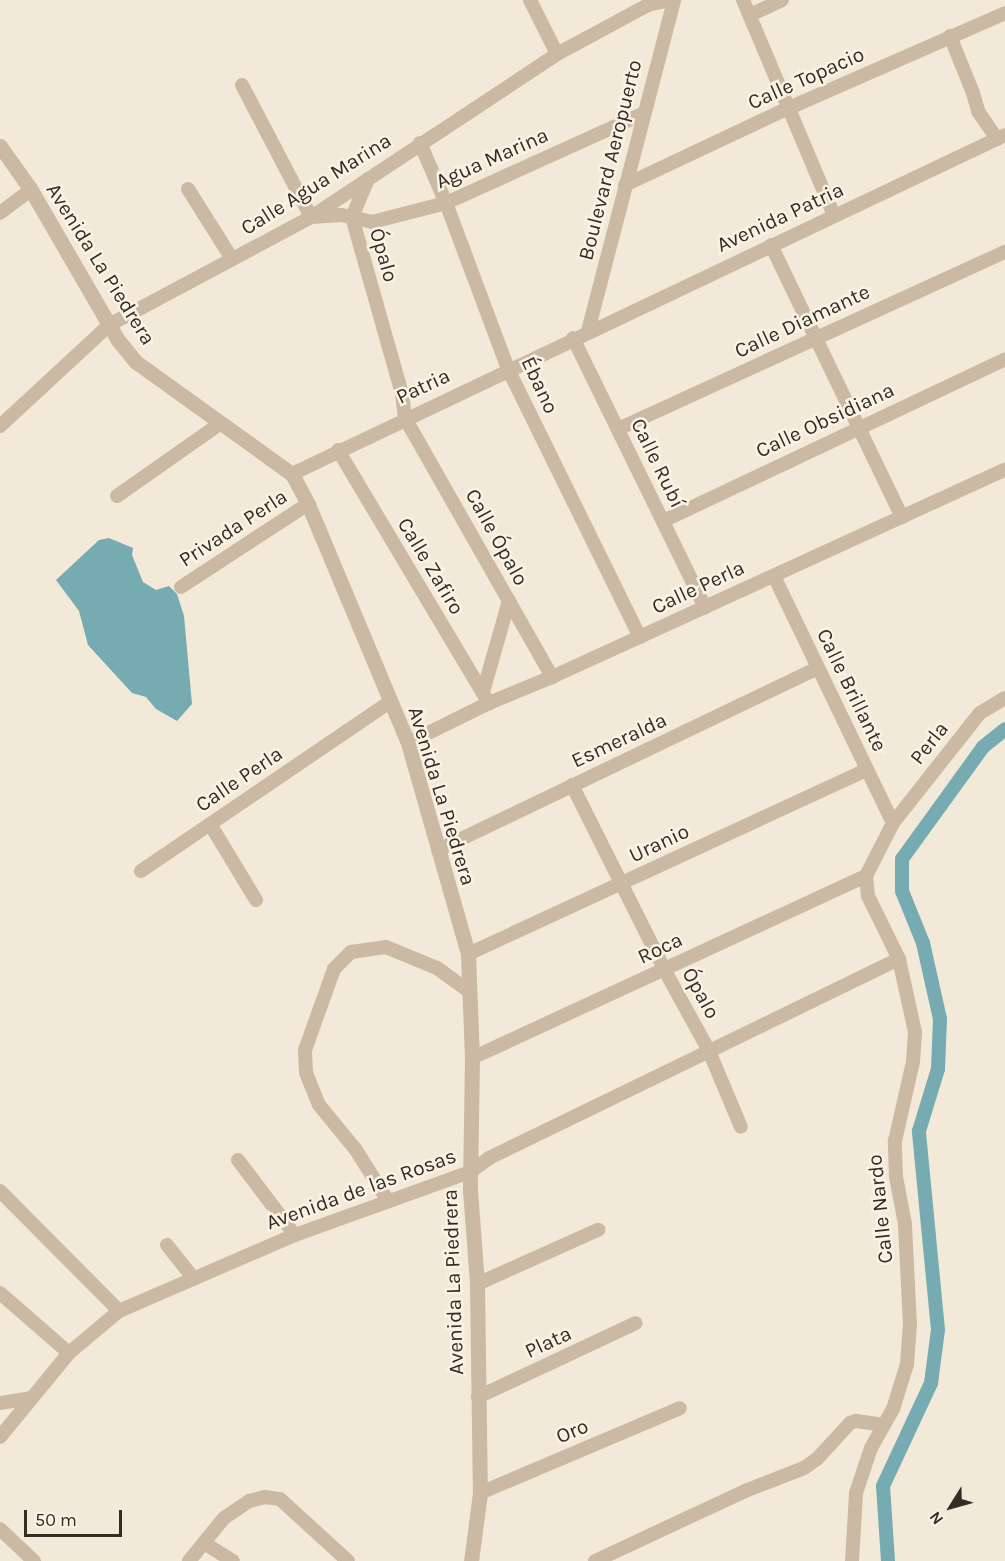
<!DOCTYPE html>
<meta charset="utf-8">
<style>
body{margin:0}
#map{position:relative;width:1005px;height:1561px;overflow:hidden;background:#f3e9d9;font-family:Karla,sans-serif}
div>[style]{position:absolute}
[style*='--x']{left:calc(var(--x)*1px);top:calc(var(--y)*1px);width:calc(var(--w)*1px);rotate:calc(var(--a)*1deg)}
.water>*{inset:0;background:#76abb2}
.canal>*{height:14px;margin:-7px;padding:0 7px;transform-origin:7px;border-radius:7px;background:#76abb2}
.minor>*{height:14px;margin:-7px;padding:0 7px;transform-origin:7px;border-radius:7px;background:#ccb9a4}
.tertiary>*{height:15px;margin:-7.5px;padding:0 7.5px;transform-origin:7.5px;border-radius:7.5px;background:#ccb9a4}
span{translate:-50% -50%;white-space:nowrap;text-align:center;line-height:1.15;-webkit-text-stroke:5px #faf2e5;paint-order:stroke}
.street-label{font-size:21px;color:#362c26}
.north{position:absolute;left:921px;top:1477px;width:60px;height:60px;-webkit-text-stroke:4px #faf2e5;paint-order:stroke;rotate:233deg;font-size:16px;font-weight:700;line-height:24px;text-align:center;color:#362c26}
.north::after{content:'';display:block;margin:auto;width:21px;height:27px;background:#362c26;clip-path:polygon(50% 0,100% 100%,50% 72%,0 100%)}
.scale{position:absolute;left:24px;top:1510px;width:98px;height:27px;box-sizing:border-box;border:3px solid #362c26;border-top:0;padding-left:8px;font-size:18px;line-height:21px;white-space:nowrap;color:#362c26;-webkit-text-stroke:4px #faf2e5;paint-order:stroke}
</style>
<div id="map">
<div class="water">
<i style="clip-path:polygon(109px 538px,133px 548px,132px 555px,143px 582px,156px 590px,169px 586px,177px 594px,184px 616px,192px 704px,177px 721px,156px 709px,146px 697px,132px 693px,88px 645px,79px 611px,56px 580px,99px 540px)"></i>
</div>
<div class="canal">
<i style="--x:888;--y:1561;--w:75;--a:-93.8"></i>
<i style="--x:883;--y:1486;--w:114;--a:-65"></i>
<i style="--x:931;--y:1383;--w:53;--a:-82.5"></i>
<i style="--x:938;--y:1330;--w:200;--a:-95.5"></i>
<i style="--x:919;--y:1131;--w:65;--a:-73"></i>
<i style="--x:938;--y:1069;--w:50;--a:-87.7"></i>
<i style="--x:940;--y:1019;--w:78;--a:-102.6"></i>
<i style="--x:923;--y:943;--w:56;--a:-112"></i>
<i style="--x:902;--y:891;--w:32;--a:-90"></i>
<i style="--x:902;--y:859;--w:138;--a:-54.1"></i>
<i style="--x:983;--y:747;--w:28;--a:-39"></i>
</div>
<div class="minor">
<i style="--x:530;--y:0;--w:60;--a:63.4"></i>
<i style="--x:743;--y:0;--w:233;--a:67.1"></i>
<i style="--x:750;--y:15;--w:35;--a:-25"></i>
<i style="--x:950;--y:36;--w:61;--a:68"></i>
<i style="--x:973;--y:93;--w:19;--a:74"></i>
<i style="--x:978;--y:111;--w:34;--a:56"></i>
<i style="--x:242;--y:85;--w:149;--a:62.4"></i>
<i style="--x:311;--y:217;--w:30;--a:-4"></i>
<i style="--x:341;--y:215;--w:11;--a:10"></i>
<i style="--x:352;--y:217;--w:184;--a:74.2"></i>
<i style="--x:402;--y:394;--w:24;--a:83"></i>
<i style="--x:405;--y:418;--w:298;--a:60.4"></i>
<i style="--x:420;--y:143;--w:65;--a:66.6"></i>
<i style="--x:446;--y:203;--w:177;--a:69.5"></i>
<i style="--x:508;--y:369;--w:299;--a:63.8"></i>
<i style="--x:368;--y:179;--w:41;--a:112.8"></i>
<i style="--x:352;--y:217;--w:21;--a:14"></i>
<i style="--x:372;--y:222;--w:76;--a:-14.4"></i>
<i style="--x:446;--y:203;--w:217;--a:-24.4"></i>
<i style="--x:625;--y:185;--w:181;--a:-25.2"></i>
<i style="--x:789;--y:108;--w:236;--a:-23.7"></i>
<i style="--x:188;--y:189;--w:83;--a:57.8"></i>
<i style="--x:0;--y:213;--w:39;--a:-37"></i>
<i style="--x:771;--y:245;--w:302;--a:64.3"></i>
<i style="--x:588;--y:331;--w:342;--a:-75.4"></i>
<i style="--x:573;--y:338;--w:300;--a:63.9"></i>
<i style="--x:0;--y:426;--w:149;--a:-42.8"></i>
<i style="--x:109;--y:325;--w:229;--a:-28.1"></i>
<i style="--x:311;--y:217;--w:295;--a:-33.5"></i>
<i style="--x:557;--y:54;--w:103;--a:-28.3"></i>
<i style="--x:648;--y:5;--w:22;--a:-13"></i>
<i style="--x:618;--y:429;--w:426;--a:-24.6"></i>
<i style="--x:338;--y:450;--w:295;--a:59.2"></i>
<i style="--x:292;--y:474;--w:789;--a:-25.43"></i>
<i style="--x:117;--y:496;--w:127;--a:-35.1"></i>
<i style="--x:663;--y:521;--w:378;--a:-25.3"></i>
<i style="--x:774;--y:576;--w:274;--a:64.3"></i>
<i style="--x:181;--y:587;--w:152;--a:-33.2"></i>
<i style="--x:483;--y:692;--w:95;--a:-74.1"></i>
<i style="--x:408;--y:743;--w:90;--a:-26.3"></i>
<i style="--x:489;--y:703;--w:68;--a:-22.4"></i>
<i style="--x:552;--y:677;--w:498;--a:-24.6"></i>
<i style="--x:572;--y:785;--w:206;--a:63.4"></i>
<i style="--x:664;--y:969;--w:94;--a:61.2"></i>
<i style="--x:709;--y:1051;--w:82;--a:67.2"></i>
<i style="--x:210;--y:824;--w:89;--a:58.8"></i>
<i style="--x:438;--y:850;--w:421;--a:-25.6"></i>
<i style="--x:141;--y:871;--w:302;--a:-34.2"></i>
<i style="--x:468;--y:954;--w:439;--a:-24.8"></i>
<i style="--x:472;--y:1058;--w:434;--a:-24.8"></i>
<i style="--x:238;--y:1160;--w:94;--a:52.8"></i>
<i style="--x:0;--y:1191;--w:169;--a:45.2"></i>
<i style="--x:388;--y:1201;--w:60;--a:-122.1"></i>
<i style="--x:356;--y:1150;--w:58;--a:-129.4"></i>
<i style="--x:319;--y:1105;--w:35;--a:-112"></i>
<i style="--x:306;--y:1072;--w:22;--a:-93"></i>
<i style="--x:305;--y:1050;--w:86;--a:-70.3"></i>
<i style="--x:334;--y:969;--w:24;--a:-45"></i>
<i style="--x:351;--y:952;--w:35;--a:-8"></i>
<i style="--x:386;--y:947;--w:55;--a:22.4"></i>
<i style="--x:437;--y:968;--w:39;--a:36"></i>
<i style="--x:167;--y:1245;--w:43;--a:51.5"></i>
<i style="--x:477;--y:1284;--w:133;--a:-24.1"></i>
<i style="--x:0;--y:1293;--w:91;--a:41"></i>
<i style="--x:478;--y:1397;--w:174;--a:-25.1"></i>
<i style="--x:0;--y:1403;--w:31;--a:-9"></i>
<i style="--x:0;--y:1437;--w:109;--a:-50.6"></i>
<i style="--x:69;--y:1353;--w:65;--a:-40"></i>
<i style="--x:119;--y:1311;--w:192;--a:-23.4"></i>
<i style="--x:295;--y:1235;--w:186;--a:-19.8"></i>
<i style="--x:470;--y:1172;--w:24;--a:-36"></i>
<i style="--x:489;--y:1158;--w:456;--a:-25.9"></i>
<i style="--x:480;--y:1493;--w:217;--a:-23"></i>
<i style="--x:0;--y:1529;--w:47;--a:43.3"></i>
<i style="--x:204;--y:1543;--w:34;--a:32"></i>
<i style="--x:189;--y:1561;--w:55;--a:-50.9"></i>
<i style="--x:224;--y:1518;--w:30;--a:-34"></i>
<i style="--x:249;--y:1501;--w:16;--a:-14"></i>
<i style="--x:265;--y:1497;--w:15;--a:8"></i>
<i style="--x:280;--y:1499;--w:92;--a:42.4"></i>
<i style="--x:595;--y:1561;--w:166;--a:-25"></i>
<i style="--x:745;--y:1491;--w:63;--a:-21.3"></i>
<i style="--x:804;--y:1468;--w:16;--a:-35"></i>
<i style="--x:817;--y:1459;--w:49;--a:-47.5"></i>
<i style="--x:850;--y:1423;--w:6;--a:-18"></i>
<i style="--x:856;--y:1421;--w:27;--a:8"></i>
<i style="--x:852;--y:1561;--w:68;--a:-86.6"></i>
<i style="--x:856;--y:1493;--w:47;--a:-71.6"></i>
<i style="--x:871;--y:1448;--w:45;--a:-60.6"></i>
<i style="--x:893;--y:1409;--w:47;--a:-72.7"></i>
<i style="--x:907;--y:1364;--w:40;--a:-85.7"></i>
<i style="--x:910;--y:1324;--w:100;--a:-92.9"></i>
<i style="--x:905;--y:1224;--w:48;--a:-100.8"></i>
<i style="--x:896;--y:1177;--w:36;--a:-92"></i>
<i style="--x:895;--y:1141;--w:81;--a:-77.2"></i>
<i style="--x:913;--y:1062;--w:30;--a:-86"></i>
<i style="--x:915;--y:1032;--w:75;--a:-102.4"></i>
<i style="--x:899;--y:959;--w:70;--a:-116.2"></i>
<i style="--x:868;--y:896;--w:20;--a:-96"></i>
<i style="--x:866;--y:876;--w:59;--a:-63"></i>
<i style="--x:893;--y:823;--w:140;--a:-51.7"></i>
<i style="--x:980;--y:713;--w:29;--a:-31"></i>
</div>
<div class="tertiary">
<i style="--x:0;--y:146;--w:54;--a:54.8"></i>
<i style="--x:31;--y:190;--w:173;--a:59.9"></i>
<i style="--x:118;--y:340;--w:28;--a:51"></i>
<i style="--x:136;--y:362;--w:192;--a:35.7"></i>
<i style="--x:292;--y:474;--w:34;--a:62"></i>
<i style="--x:308;--y:504;--w:259;--a:67.3"></i>
<i style="--x:408;--y:743;--w:219;--a:74.1"></i>
<i style="--x:468;--y:954;--w:104;--a:87.8"></i>
<i style="--x:472;--y:1058;--w:132;--a:90.9"></i>
<i style="--x:470;--y:1190;--w:94;--a:85.7"></i>
<i style="--x:477;--y:1284;--w:209;--a:89.2"></i>
<i style="--x:480;--y:1493;--w:69;--a:97.5"></i>
</div>
<div class="street-label">
<span style="left:806px;top:78px;rotate:-24deg">Calle Topacio</span>
<span style="left:492px;top:158px;rotate:-24deg">Agua Marina</span>
<span style="left:610px;top:160px;rotate:-76deg">Boulevard Aeropuerto</span>
<span style="left:316px;top:184px;rotate:-32deg">Calle Agua Marina</span>
<span style="left:780px;top:217px;rotate:-25deg">Avenida Patria</span>
<span style="left:384px;top:255px;rotate:74deg">Ópalo</span>
<span style="left:101px;top:264px;rotate:58deg">Avenida La Piedrera</span>
<span style="left:802px;top:321px;rotate:-25deg">Calle Diamante</span>
<span style="left:540px;top:385px;rotate:65deg">Ébano</span>
<span style="left:423px;top:386px;rotate:-25deg">Patria</span>
<span style="left:825px;top:420px;rotate:-25deg">Calle Obsidiana</span>
<span style="left:658px;top:463px;rotate:64deg">Calle Rubí</span>
<span style="left:233px;top:528px;rotate:-33deg">Privada Perla</span>
<span style="left:497px;top:537px;rotate:61deg">Calle Ópalo</span>
<span style="left:431px;top:566px;rotate:59deg">Calle Zafiro</span>
<span style="left:698px;top:587px;rotate:-25deg">Calle Perla</span>
<span style="left:852px;top:690px;rotate:64deg">Calle Brillante</span>
<span style="left:619px;top:740px;rotate:-25deg">Esmeralda</span>
<span style="left:929px;top:743px;rotate:-52deg">Perla</span>
<span style="left:239px;top:779px;rotate:-34deg">Calle Perla</span>
<span style="left:442px;top:796px;rotate:73deg">Avenida La Piedrera</span>
<span style="left:659px;top:843px;rotate:-25deg">Uranio</span>
<span style="left:660px;top:948px;rotate:-25deg">Roca</span>
<span style="left:701px;top:993px;rotate:61deg">Ópalo</span>
<span style="left:361px;top:1189px;rotate:-20deg">Avenida de las Rosas</span>
<span style="left:880px;top:1209px;rotate:-96deg">Calle Nardo</span>
<span style="left:453px;top:1282px;rotate:-92deg">Avenida La Piedrera</span>
<span style="left:548px;top:1342px;rotate:-25deg">Plata</span>
<span style="left:572px;top:1431px;rotate:-23deg">Oro</span>
</div>
<div class="north">N</div>
<div class="scale">50 m</div>
</div>
